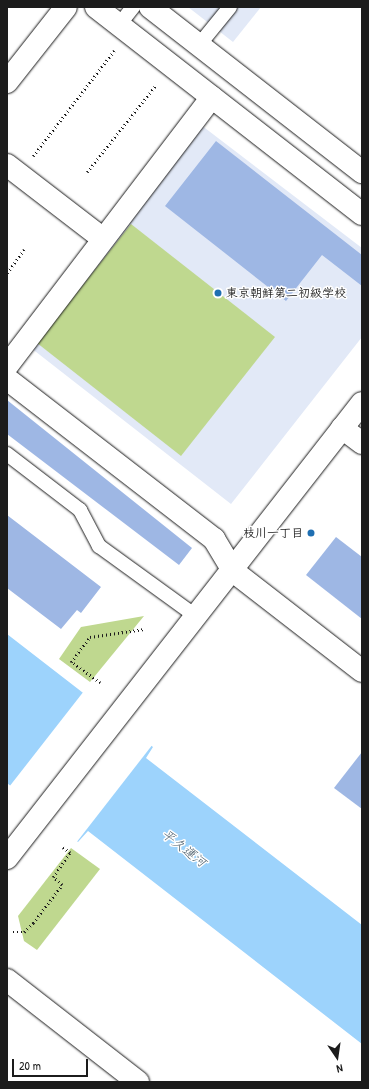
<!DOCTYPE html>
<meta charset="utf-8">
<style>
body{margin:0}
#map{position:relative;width:369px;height:1089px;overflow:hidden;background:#fff;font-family:"Patrick Hand","Klee One",sans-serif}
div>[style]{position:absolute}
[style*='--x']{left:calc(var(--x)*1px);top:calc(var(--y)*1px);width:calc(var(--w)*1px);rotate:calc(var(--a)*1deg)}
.built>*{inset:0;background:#e2e9f7}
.green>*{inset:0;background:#bfd88f}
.water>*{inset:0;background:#9dd3fc}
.pier>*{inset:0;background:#fff}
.building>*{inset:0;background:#9eb7e4}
.path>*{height:2.5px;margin-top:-1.25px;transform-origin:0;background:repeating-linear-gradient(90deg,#1c1c1c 0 1px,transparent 0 4px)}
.roads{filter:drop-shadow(0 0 1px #1c1c1c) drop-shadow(0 0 1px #1c1c1c)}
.service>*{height:14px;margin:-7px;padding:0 7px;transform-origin:7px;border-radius:7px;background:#fff}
.minor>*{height:22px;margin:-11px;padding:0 11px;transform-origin:11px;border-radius:11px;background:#fff}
.tertiary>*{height:22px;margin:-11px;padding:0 11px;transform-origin:11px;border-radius:11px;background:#fff}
.dots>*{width:11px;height:11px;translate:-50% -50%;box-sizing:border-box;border:2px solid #fff;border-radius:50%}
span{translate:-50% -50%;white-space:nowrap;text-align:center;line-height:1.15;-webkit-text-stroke:3px #fff;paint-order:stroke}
.poi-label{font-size:12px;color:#1c1c1c;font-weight:700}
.left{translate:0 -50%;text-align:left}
.right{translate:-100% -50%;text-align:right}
.water-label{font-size:13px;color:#495c6a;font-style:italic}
.frame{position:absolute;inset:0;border:8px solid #1c1c1c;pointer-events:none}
.north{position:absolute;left:317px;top:1037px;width:40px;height:40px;-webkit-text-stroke:3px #fff;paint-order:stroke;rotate:167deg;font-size:11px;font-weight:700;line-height:16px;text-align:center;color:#1c1c1c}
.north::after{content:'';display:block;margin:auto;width:14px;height:18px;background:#1c1c1c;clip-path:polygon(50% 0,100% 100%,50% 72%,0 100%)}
.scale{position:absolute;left:12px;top:1059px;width:76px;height:18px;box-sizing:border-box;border:2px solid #1c1c1c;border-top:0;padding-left:5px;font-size:12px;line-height:14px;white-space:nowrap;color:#1c1c1c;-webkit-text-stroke:3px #fff;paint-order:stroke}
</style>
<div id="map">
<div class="built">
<i style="clip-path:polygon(188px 7px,261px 7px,233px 42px)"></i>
<i style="clip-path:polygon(201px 125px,362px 248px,362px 337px,231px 504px,31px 348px)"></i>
</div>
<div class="green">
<i style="clip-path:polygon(131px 224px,275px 337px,181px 456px,37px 343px)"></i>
<i style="clip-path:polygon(144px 616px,90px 682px,59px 659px,81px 627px)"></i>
<i style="clip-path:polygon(71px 848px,100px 869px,37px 950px,24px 941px,18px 916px)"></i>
</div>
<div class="water">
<i style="clip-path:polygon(7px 634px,153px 747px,146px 758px,362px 925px,362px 1044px,88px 831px,78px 842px,7px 783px)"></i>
</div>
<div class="pier">
<i style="clip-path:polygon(84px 691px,153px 744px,76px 843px,9px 787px)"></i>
</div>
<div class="building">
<i style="clip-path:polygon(216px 141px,362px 255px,362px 286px,322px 255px,286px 301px,165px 206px)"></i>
<i style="clip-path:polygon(7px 400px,192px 548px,179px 565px,7px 434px)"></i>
<i style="clip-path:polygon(7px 515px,101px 587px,81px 613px,77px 610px,61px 629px,7px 588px)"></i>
<i style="clip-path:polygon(336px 537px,362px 557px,362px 619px,306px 575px)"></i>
<i style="clip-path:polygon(362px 752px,362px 809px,334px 788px)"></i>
</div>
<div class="path">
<i style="--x:33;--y:156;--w:133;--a:-52.4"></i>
<i style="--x:87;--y:172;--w:111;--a:-51.6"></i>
<i style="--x:7;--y:273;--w:29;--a:-54"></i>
<i style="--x:100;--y:683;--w:36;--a:-144"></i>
<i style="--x:71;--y:662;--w:31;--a:-53"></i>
<i style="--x:90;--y:637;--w:55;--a:-8.4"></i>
<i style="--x:13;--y:932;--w:11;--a:0"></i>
<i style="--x:24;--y:932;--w:13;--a:-45"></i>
<i style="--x:33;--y:923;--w:48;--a:-52.7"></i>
<i style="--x:62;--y:885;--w:12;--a:-138"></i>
<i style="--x:53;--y:877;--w:29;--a:-55"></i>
<i style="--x:70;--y:853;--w:9;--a:-144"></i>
</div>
<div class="roads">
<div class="service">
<i style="--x:119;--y:25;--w:23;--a:-52"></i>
<i style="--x:199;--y:45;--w:49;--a:-50.8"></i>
<i style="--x:7;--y:454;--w:92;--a:37.5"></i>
<i style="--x:80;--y:510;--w:41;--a:62.2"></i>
<i style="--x:99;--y:546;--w:121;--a:35.9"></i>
</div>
<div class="minor">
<i style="--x:7;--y:82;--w:95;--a:-51.8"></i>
<i style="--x:7;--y:165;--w:121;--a:37.6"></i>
<i style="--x:7;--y:366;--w:338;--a:-52.7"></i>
<i style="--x:7;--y:379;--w:262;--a:37.7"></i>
<i style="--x:214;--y:539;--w:37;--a:59"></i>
<i style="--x:233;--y:571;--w:163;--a:37.8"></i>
<i style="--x:342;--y:428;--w:25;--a:37"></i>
</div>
<div class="tertiary">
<i style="--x:96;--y:7;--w:337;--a:37.9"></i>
<i style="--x:150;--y:7;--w:269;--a:37.9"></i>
<i style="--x:7;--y:858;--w:577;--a:-52.04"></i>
<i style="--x:7;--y:980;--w:166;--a:37.9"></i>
</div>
</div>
<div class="dots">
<i style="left:218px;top:293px;background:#1f6fb2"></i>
<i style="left:311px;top:533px;background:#1f6fb2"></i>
</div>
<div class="poi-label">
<span class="left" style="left:226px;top:293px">東京朝鮮第二初級学校</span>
<span class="right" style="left:303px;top:533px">枝川一丁目</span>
</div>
<div class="water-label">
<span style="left:184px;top:848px;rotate:38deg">平久運河</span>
</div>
<div class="frame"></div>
<div class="north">N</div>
<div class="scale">20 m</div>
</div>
